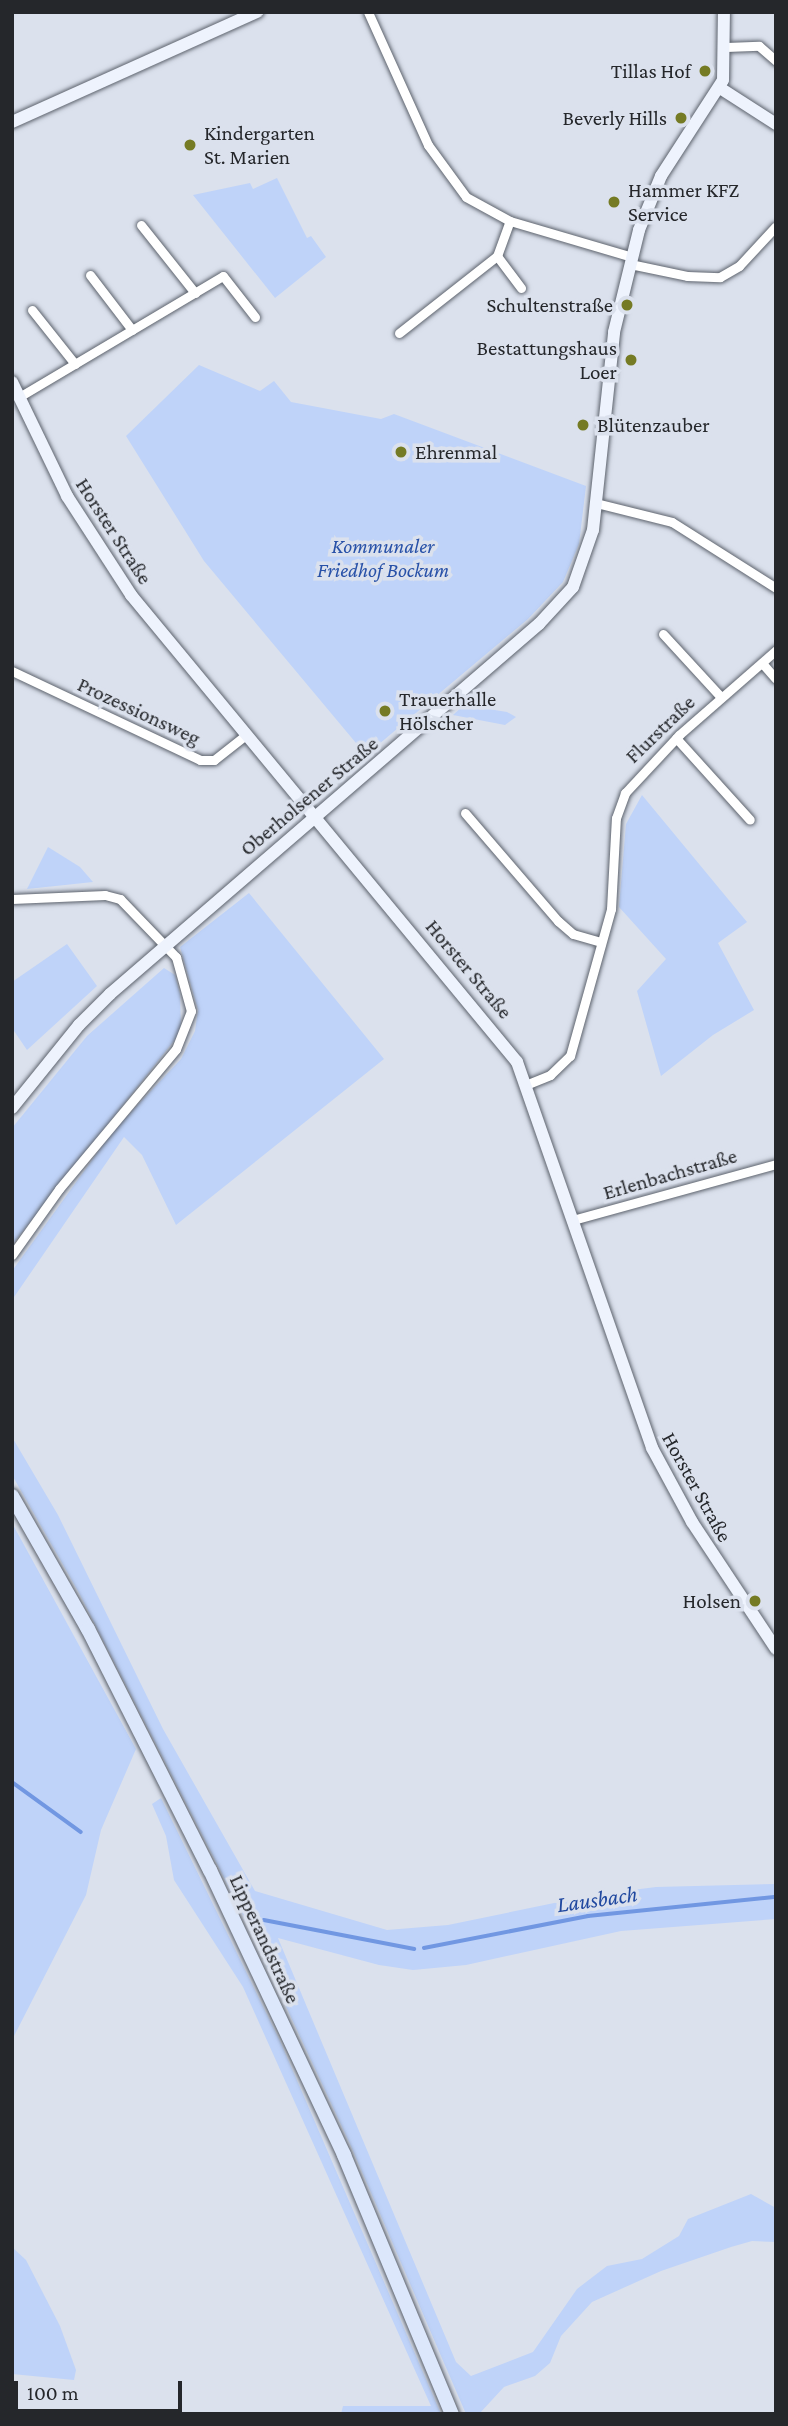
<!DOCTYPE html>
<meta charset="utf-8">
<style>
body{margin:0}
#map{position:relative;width:788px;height:2426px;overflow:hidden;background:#dbe1ed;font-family:"Crimson Pro",serif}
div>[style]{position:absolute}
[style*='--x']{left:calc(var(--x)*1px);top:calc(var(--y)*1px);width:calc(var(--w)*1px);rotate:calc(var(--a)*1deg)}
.green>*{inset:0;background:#bfd3f9}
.stream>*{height:3.5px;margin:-1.75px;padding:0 1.75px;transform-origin:1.75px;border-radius:1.75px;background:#7197e2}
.roads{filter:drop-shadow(0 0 2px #5d636d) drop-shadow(0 0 2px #5d636d)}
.street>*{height:9px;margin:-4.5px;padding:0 4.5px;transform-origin:4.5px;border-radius:4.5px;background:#fff}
.secondary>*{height:12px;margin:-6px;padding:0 6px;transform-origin:6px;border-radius:6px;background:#eef3fd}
.primary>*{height:14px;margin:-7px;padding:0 7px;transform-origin:7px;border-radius:7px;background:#dce7fb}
.dots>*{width:19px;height:19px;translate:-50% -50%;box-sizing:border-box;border:4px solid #dbe1ed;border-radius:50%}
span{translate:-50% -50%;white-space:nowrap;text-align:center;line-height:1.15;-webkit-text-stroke:7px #dbe1ed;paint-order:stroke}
.poi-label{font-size:21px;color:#25272b}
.right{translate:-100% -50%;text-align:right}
.left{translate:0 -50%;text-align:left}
.street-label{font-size:21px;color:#25272b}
.park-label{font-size:21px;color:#2851a8;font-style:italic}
.water-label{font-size:23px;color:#20489f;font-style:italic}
.frame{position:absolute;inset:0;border:14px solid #25272b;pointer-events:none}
.scale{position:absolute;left:14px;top:2381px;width:168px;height:32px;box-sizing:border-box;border:4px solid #25272b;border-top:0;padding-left:9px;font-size:21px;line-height:24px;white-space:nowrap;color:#25272b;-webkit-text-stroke:5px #dbe1ed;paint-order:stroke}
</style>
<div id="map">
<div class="green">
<i style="clip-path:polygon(277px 178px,307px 238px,311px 236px,326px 257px,275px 298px,193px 195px,250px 183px,253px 189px)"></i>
<i style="clip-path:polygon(199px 365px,260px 391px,274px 381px,291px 402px,381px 419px,394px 414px,586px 486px,579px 544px,563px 582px,528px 619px,366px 755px,204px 561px,126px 436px)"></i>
<i style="clip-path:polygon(464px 705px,507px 712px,516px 717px,505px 725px,453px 715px)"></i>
<i style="clip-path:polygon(642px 795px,747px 922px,718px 943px,754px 1010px,713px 1035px,661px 1076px,637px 991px,666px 959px,619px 907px,626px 824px)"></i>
<i style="clip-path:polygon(48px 847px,80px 867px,93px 882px,27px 889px)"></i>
<i style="clip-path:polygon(249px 893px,384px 1059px,176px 1225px,142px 1155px,124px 1137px,12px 1300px,12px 1271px,113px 1131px,181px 1059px,195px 1031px,198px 1010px,180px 947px)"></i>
<i style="clip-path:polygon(67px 944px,97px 986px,27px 1050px,12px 1028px,12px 982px)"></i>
<i style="clip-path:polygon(164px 968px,175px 975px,180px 994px,181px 1032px,12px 1245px,12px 1128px,87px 1036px)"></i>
<i style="clip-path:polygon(12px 1437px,58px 1515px,163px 1729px,255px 1891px,387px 1930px,448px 1925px,593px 1895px,656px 1887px,776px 1884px,776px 1919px,621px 1931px,466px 1965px,413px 1970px,379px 1965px,278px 1938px,456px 2362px,471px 2376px,533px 2352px,577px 2289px,607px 2266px,642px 2259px,679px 2236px,688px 2219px,751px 2194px,776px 2208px,776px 2242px,752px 2241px,731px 2247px,661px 2271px,592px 2302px,561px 2336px,550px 2363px,535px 2376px,504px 2387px,479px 2414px,466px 2414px,350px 2144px,248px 1925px,79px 1593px,12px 1475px)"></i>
<i style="clip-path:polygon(12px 1523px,136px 1749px,101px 1830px,86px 1895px,12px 2040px)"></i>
<i style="clip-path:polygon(161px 1798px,280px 2041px,441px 2414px,341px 2414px,343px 2406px,431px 2406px,243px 1987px,174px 1880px,166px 1836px,152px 1804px)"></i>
<i style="clip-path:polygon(12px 2247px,26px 2260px,60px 2326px,76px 2370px,74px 2380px,12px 2374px)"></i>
</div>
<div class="stream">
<i style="--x:12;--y:1782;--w:85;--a:35.9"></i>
<i style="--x:264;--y:1920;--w:153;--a:10.9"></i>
<i style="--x:424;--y:1948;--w:167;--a:-11"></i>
<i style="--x:588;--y:1916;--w:189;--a:-5.8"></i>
</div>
<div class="roads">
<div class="street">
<i style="--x:368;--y:12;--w:146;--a:65.7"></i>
<i style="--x:428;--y:145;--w:64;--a:53.8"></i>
<i style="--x:466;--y:197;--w:50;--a:28.6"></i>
<i style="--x:510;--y:221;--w:127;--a:16.4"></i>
<i style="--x:726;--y:47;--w:33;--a:-2"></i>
<i style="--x:759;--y:46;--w:23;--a:41"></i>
<i style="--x:141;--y:225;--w:87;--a:51.5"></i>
<i style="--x:497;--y:256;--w:40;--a:53"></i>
<i style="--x:630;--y:264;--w:58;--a:11.9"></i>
<i style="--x:687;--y:276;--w:33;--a:2"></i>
<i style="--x:720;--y:277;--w:22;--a:-30"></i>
<i style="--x:739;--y:266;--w:54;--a:-47.2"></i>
<i style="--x:90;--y:275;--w:69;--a:52.6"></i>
<i style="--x:32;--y:310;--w:69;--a:51.5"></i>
<i style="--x:399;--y:333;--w:125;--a:-38.2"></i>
<i style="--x:497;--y:256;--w:37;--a:-70"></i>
<i style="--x:19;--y:397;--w:237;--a:-30.7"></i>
<i style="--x:223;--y:276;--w:52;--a:52"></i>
<i style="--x:596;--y:503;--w:78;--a:14"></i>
<i style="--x:672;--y:522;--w:123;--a:32.4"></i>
<i style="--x:663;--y:634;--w:84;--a:47.4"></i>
<i style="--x:762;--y:663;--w:21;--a:49"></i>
<i style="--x:12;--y:671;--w:208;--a:25.3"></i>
<i style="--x:200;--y:760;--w:14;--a:0"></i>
<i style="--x:214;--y:760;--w:42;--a:-38.2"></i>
<i style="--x:676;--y:738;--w:110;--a:47.9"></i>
<i style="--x:465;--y:813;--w:143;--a:49.3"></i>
<i style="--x:558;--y:921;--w:20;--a:41"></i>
<i style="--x:573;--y:934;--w:29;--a:16"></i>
<i style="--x:12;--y:899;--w:93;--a:-2.5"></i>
<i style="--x:105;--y:895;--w:16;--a:15"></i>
<i style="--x:120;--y:899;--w:81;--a:46"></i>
<i style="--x:176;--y:957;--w:56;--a:74.5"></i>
<i style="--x:191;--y:1011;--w:41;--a:111.5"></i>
<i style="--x:176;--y:1049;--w:182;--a:129.9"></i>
<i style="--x:59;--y:1189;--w:81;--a:125.5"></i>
<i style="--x:528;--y:1084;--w:24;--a:-22"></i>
<i style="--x:550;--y:1075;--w:28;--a:-44"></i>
<i style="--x:570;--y:1056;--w:153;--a:-74.4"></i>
<i style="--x:611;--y:909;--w:91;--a:-86.9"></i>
<i style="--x:616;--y:818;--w:27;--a:-70"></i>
<i style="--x:625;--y:793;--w:79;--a:-47"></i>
<i style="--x:679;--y:735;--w:129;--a:-41.2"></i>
<i style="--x:573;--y:1220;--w:211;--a:-15.4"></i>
</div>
<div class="secondary">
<i style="--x:720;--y:88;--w:67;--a:32.7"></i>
<i style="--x:12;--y:122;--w:269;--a:-24.2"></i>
<i style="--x:12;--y:382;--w:127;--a:64.2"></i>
<i style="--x:67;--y:496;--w:118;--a:57.1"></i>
<i style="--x:131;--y:595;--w:606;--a:50.42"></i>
<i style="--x:517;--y:1062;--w:409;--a:70.7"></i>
<i style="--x:652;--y:1448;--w:84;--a:61.6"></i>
<i style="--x:692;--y:1522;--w:152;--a:56.5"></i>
<i style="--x:12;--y:1108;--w:107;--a:-51.1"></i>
<i style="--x:79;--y:1025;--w:44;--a:-45"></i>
<i style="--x:110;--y:994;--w:567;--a:-40.78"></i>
<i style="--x:539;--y:624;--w:50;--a:-47.4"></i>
<i style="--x:573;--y:587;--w:60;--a:-70.7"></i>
<i style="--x:593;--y:530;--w:199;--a:-83.9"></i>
<i style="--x:614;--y:332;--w:105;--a:-76.2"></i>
<i style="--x:639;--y:230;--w:58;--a:-67.8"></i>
<i style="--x:661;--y:176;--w:114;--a:-57.1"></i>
<i style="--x:723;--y:80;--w:68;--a:-89.2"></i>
</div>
<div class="primary">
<i style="--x:12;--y:1496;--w:153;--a:60.3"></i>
<i style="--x:88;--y:1629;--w:270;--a:63.2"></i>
<i style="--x:210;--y:1870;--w:315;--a:64.8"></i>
<i style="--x:344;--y:2155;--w:281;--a:67.4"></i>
</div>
</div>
<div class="dots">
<i style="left:705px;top:71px;background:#757b24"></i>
<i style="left:681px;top:118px;background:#757b24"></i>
<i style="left:190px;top:145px;background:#757b24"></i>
<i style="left:614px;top:202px;background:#757b24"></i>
<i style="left:627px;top:305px;background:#757b24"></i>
<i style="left:631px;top:360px;background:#757b24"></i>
<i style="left:583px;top:425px;background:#757b24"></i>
<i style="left:401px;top:452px;background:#757b24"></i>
<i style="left:385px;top:711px;background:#757b24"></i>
<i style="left:755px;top:1601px;background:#757b24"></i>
</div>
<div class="poi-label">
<span class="right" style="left:691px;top:71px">Tillas Hof</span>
<span class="right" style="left:667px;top:118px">Beverly Hills</span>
<span class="left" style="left:204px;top:145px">Kindergarten<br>St. Marien</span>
<span class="left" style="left:628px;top:202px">Hammer KFZ<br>Service</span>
<span class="right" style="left:613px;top:305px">Schultenstraße</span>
<span class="right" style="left:617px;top:360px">Bestattungshaus<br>Loer</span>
<span class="left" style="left:597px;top:425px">Blütenzauber</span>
<span class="left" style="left:415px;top:452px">Ehrenmal</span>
<span class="left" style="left:399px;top:711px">Trauerhalle<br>Hölscher</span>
<span class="right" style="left:741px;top:1601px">Holsen</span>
</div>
<div class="street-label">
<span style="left:114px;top:531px;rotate:57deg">Horster Straße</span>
<span style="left:139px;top:711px;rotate:25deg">Prozessionsweg</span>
<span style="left:660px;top:729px;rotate:-44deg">Flurstraße</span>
<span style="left:309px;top:796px;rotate:-40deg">Oberholsener Straße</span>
<span style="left:469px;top:969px;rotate:50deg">Horster Straße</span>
<span style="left:670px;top:1174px;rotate:-16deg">Erlenbachstraße</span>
<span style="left:697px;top:1487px;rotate:61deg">Horster Straße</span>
<span style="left:265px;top:1939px;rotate:65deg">Lipperandstraße</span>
</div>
<div class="park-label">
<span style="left:383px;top:558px">Kommunaler<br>Friedhof Bockum</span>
</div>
<div class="water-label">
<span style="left:597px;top:1899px;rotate:-8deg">Lausbach</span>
</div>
<div class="frame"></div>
<div class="scale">100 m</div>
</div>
